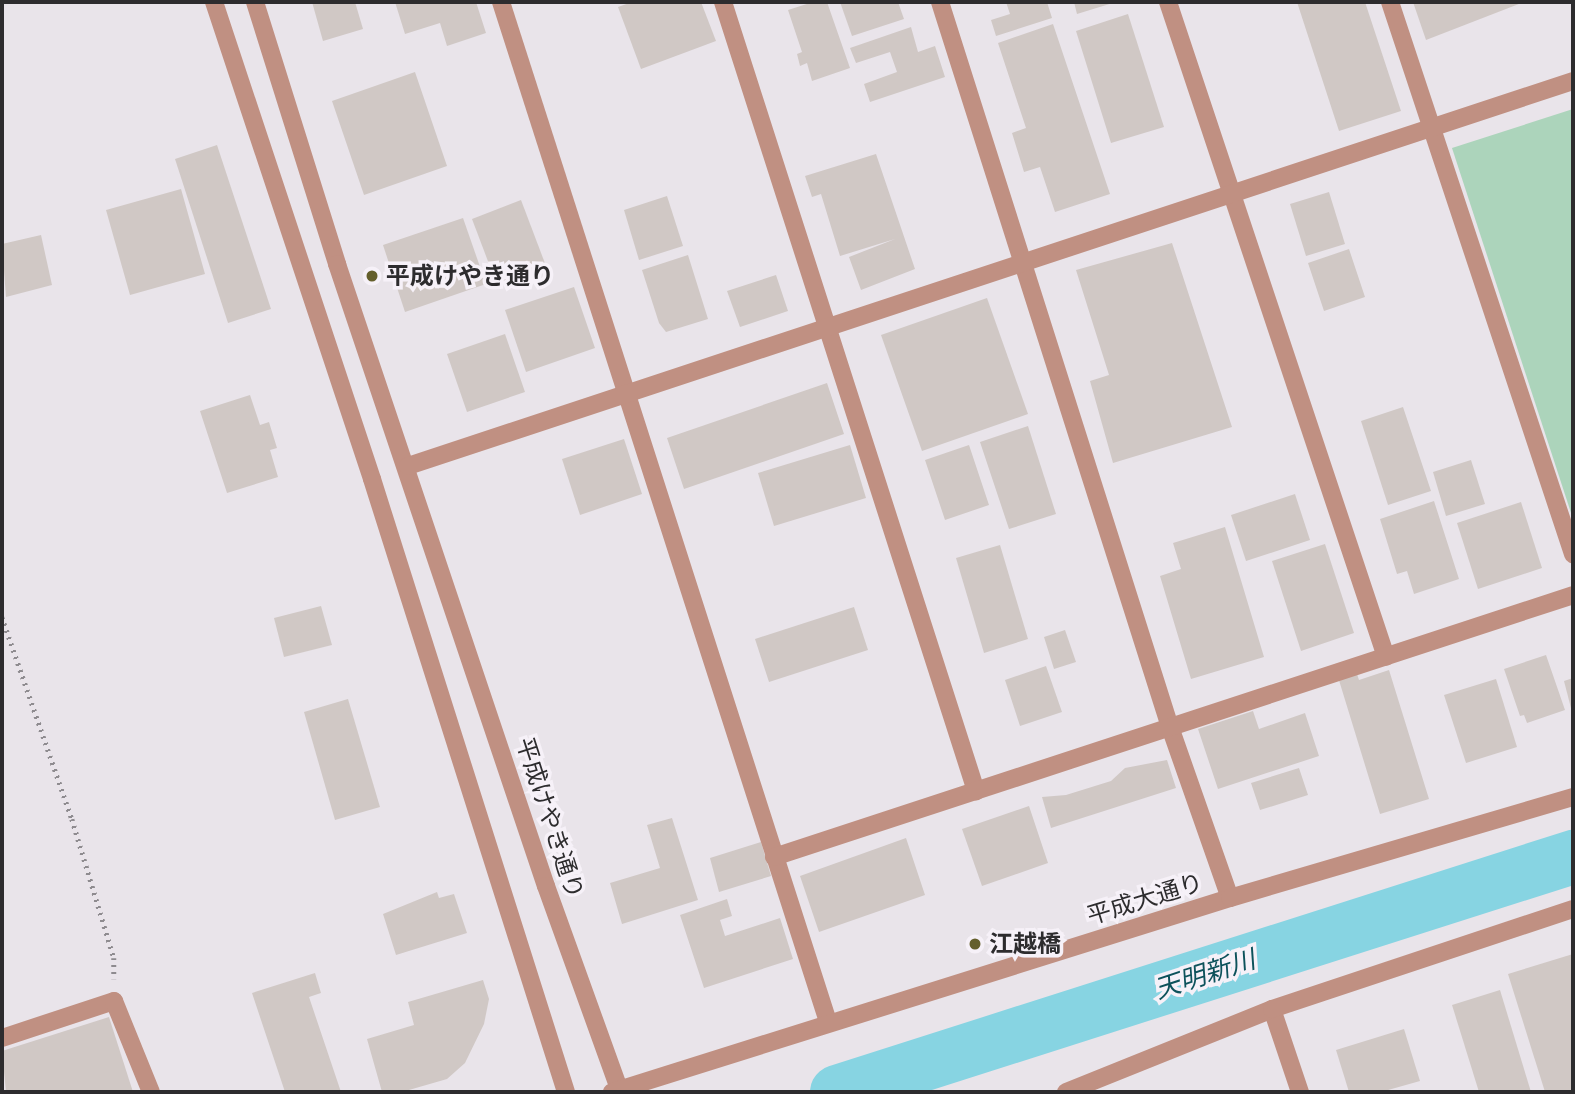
<!DOCTYPE html>
<meta charset="utf-8">
<style>
body{margin:0}
#map{position:relative;width:1575px;height:1094px;overflow:hidden;background:#e9e4ea;font-family:Arial,"Noto Sans JP",sans-serif}
div>[style]{position:absolute}
[style*='--x']{left:calc(var(--x)*1px);top:calc(var(--y)*1px);width:calc(var(--w)*1px);rotate:calc(var(--a)*1deg)}
.green>*{inset:0;background:#acd4bb}
.river>*{height:54px;margin:-27px;padding:0 27px;transform-origin:27px;border-radius:27px;background:#87d4e2}
.building>*{inset:0;background:#d0c8c5}
.path>*{height:4.5px;margin-top:-2.25px;transform-origin:0;background:repeating-linear-gradient(90deg,#8e8b8f 0 2px,transparent 0 7px)}
.minor>*{height:18px;margin:-9px;padding:0 9px;transform-origin:9px;border-radius:9px;background:#c09082}
.dots>*{width:19px;height:19px;translate:-50% -50%;box-sizing:border-box;border:4px solid #f6f1f8;border-radius:50%}
span{translate:-50% -50%;white-space:nowrap;text-align:center;line-height:1.15;-webkit-text-stroke:7px #f6f1f8;paint-order:stroke}
.poi-label{font-size:24px;color:#2d2c2e;font-weight:700}
.left{translate:0 -50%;text-align:left}
.street-label{font-size:24px;color:#2d2c2e}
.water-label{font-size:26px;color:#0d525b;font-style:italic}
.frame{position:absolute;inset:0;border:4px solid #2d2c2e;pointer-events:none}
</style>
<div id="map">
<div class="green">
<i style="clip-path:polygon(1573px 109px,1573px 519px,1452px 148px)"></i>
</div>
<div class="river">
<i style="--x:837;--y:1092;--w:773;--a:-17.71"></i>
</div>
<div class="building">
<i style="clip-path:polygon(312px 2px,355px 2px,363px 29px,323px 41px)"></i>
<i style="clip-path:polygon(395px 2px,476px 2px,486px 33px,447px 46px,440px 23px,405px 34px)"></i>
<i style="clip-path:polygon(632px 2px,701px 2px,716px 41px,641px 69px,618px 7px)"></i>
<i style="clip-path:polygon(813px 2px,827px 2px,850px 68px,812px 81px,807px 63px,800px 66px,797px 54px,802px 52px,788px 10px)"></i>
<i style="clip-path:polygon(840px 2px,898px 2px,904px 19px,852px 36px)"></i>
<i style="clip-path:polygon(1006px 2px,1047px 2px,1052px 18px,996px 36px,991px 20px,1010px 14px)"></i>
<i style="clip-path:polygon(1074px 2px,1116px 2px,1077px 14px)"></i>
<i style="clip-path:polygon(1297px 2px,1365px 2px,1401px 111px,1339px 131px)"></i>
<i style="clip-path:polygon(1413px 2px,1524px 2px,1426px 40px)"></i>
<i style="clip-path:polygon(1128px 14px,1164px 127px,1111px 143px,1076px 31px)"></i>
<i style="clip-path:polygon(1053px 24px,1110px 194px,1055px 212px,1040px 167px,1024px 172px,1012px 133px,1026px 128px,998px 43px)"></i>
<i style="clip-path:polygon(911px 27px,918px 52px,935px 46px,945px 77px,870px 102px,864px 84px,897px 72px,890px 52px,856px 63px,850px 48px)"></i>
<i style="clip-path:polygon(415px 72px,447px 166px,364px 195px,332px 101px)"></i>
<i style="clip-path:polygon(217px 145px,271px 309px,228px 323px,175px 159px)"></i>
<i style="clip-path:polygon(876px 154px,915px 269px,861px 290px,849px 257px,895px 239px,840px 256px,821px 194px,812px 197px,805px 176px)"></i>
<i style="clip-path:polygon(181px 189px,205px 274px,130px 295px,106px 210px)"></i>
<i style="clip-path:polygon(1329px 192px,1345px 244px,1306px 256px,1290px 204px)"></i>
<i style="clip-path:polygon(667px 196px,683px 246px,639px 260px,624px 210px)"></i>
<i style="clip-path:polygon(521px 200px,546px 266px,497px 285px,472px 219px)"></i>
<i style="clip-path:polygon(463px 218px,486px 284px,405px 312px,383px 245px)"></i>
<i style="clip-path:polygon(41px 235px,52px 285px,6px 297px,2px 244px)"></i>
<i style="clip-path:polygon(1172px 243px,1232px 427px,1113px 463px,1090px 381px,1109px 375px,1076px 270px)"></i>
<i style="clip-path:polygon(1349px 249px,1365px 297px,1324px 311px,1308px 263px)"></i>
<i style="clip-path:polygon(688px 255px,708px 319px,666px 332px,659px 323px,642px 270px)"></i>
<i style="clip-path:polygon(776px 275px,788px 311px,740px 327px,727px 291px)"></i>
<i style="clip-path:polygon(574px 287px,595px 348px,526px 372px,505px 310px)"></i>
<i style="clip-path:polygon(987px 298px,1028px 414px,922px 451px,881px 335px)"></i>
<i style="clip-path:polygon(505px 334px,525px 392px,467px 412px,447px 354px)"></i>
<i style="clip-path:polygon(827px 383px,844px 434px,684px 489px,667px 438px)"></i>
<i style="clip-path:polygon(250px 395px,260px 425px,269px 422px,277px 448px,270px 450px,278px 477px,227px 493px,200px 411px)"></i>
<i style="clip-path:polygon(1403px 407px,1431px 491px,1388px 505px,1361px 421px)"></i>
<i style="clip-path:polygon(1028px 426px,1056px 514px,1009px 529px,980px 442px)"></i>
<i style="clip-path:polygon(624px 439px,642px 494px,580px 515px,562px 459px)"></i>
<i style="clip-path:polygon(850px 445px,866px 498px,774px 526px,758px 473px)"></i>
<i style="clip-path:polygon(969px 445px,989px 505px,945px 520px,925px 460px)"></i>
<i style="clip-path:polygon(1471px 460px,1485px 504px,1446px 516px,1433px 472px)"></i>
<i style="clip-path:polygon(1295px 494px,1310px 540px,1246px 561px,1231px 515px)"></i>
<i style="clip-path:polygon(1434px 501px,1459px 579px,1414px 594px,1407px 571px,1397px 574px,1380px 519px)"></i>
<i style="clip-path:polygon(1521px 502px,1542px 568px,1478px 589px,1457px 523px)"></i>
<i style="clip-path:polygon(1225px 527px,1264px 657px,1191px 679px,1160px 576px,1181px 569px,1173px 543px)"></i>
<i style="clip-path:polygon(1325px 544px,1354px 633px,1301px 651px,1272px 561px)"></i>
<i style="clip-path:polygon(1000px 545px,1028px 639px,984px 653px,956px 558px)"></i>
<i style="clip-path:polygon(321px 606px,332px 645px,284px 657px,274px 618px)"></i>
<i style="clip-path:polygon(854px 607px,868px 650px,769px 682px,755px 639px)"></i>
<i style="clip-path:polygon(1065px 630px,1076px 662px,1054px 669px,1044px 637px)"></i>
<i style="clip-path:polygon(1546px 655px,1565px 710px,1527px 723px,1524px 715px,1520px 716px,1504px 669px)"></i>
<i style="clip-path:polygon(1046px 666px,1062px 712px,1020px 726px,1005px 680px)"></i>
<i style="clip-path:polygon(1389px 670px,1429px 799px,1380px 814px,1338px 677px,1356px 671px,1359px 680px)"></i>
<i style="clip-path:polygon(1573px 678px,1573px 712px,1572px 712px,1564px 681px)"></i>
<i style="clip-path:polygon(1496px 679px,1517px 747px,1466px 763px,1444px 695px)"></i>
<i style="clip-path:polygon(348px 699px,380px 807px,335px 820px,304px 712px)"></i>
<i style="clip-path:polygon(1253px 711px,1259px 729px,1305px 713px,1319px 756px,1218px 789px,1198px 729px)"></i>
<i style="clip-path:polygon(1167px 760px,1176px 788px,1051px 828px,1042px 797px,1066px 795px,1111px 781px,1125px 768px)"></i>
<i style="clip-path:polygon(1299px 768px,1308px 795px,1260px 810px,1251px 783px)"></i>
<i style="clip-path:polygon(1029px 806px,1048px 863px,982px 886px,962px 829px)"></i>
<i style="clip-path:polygon(672px 818px,698px 900px,622px 924px,610px 883px,660px 868px,647px 825px)"></i>
<i style="clip-path:polygon(906px 838px,925px 895px,819px 932px,800px 876px)"></i>
<i style="clip-path:polygon(761px 842px,771px 876px,719px 892px,710px 858px)"></i>
<i style="clip-path:polygon(437px 892px,439px 898px,454px 894px,467px 933px,396px 955px,383px 914px)"></i>
<i style="clip-path:polygon(727px 899px,732px 916px,720px 920px,725px 936px,780px 918px,793px 959px,704px 988px,680px 915px)"></i>
<i style="clip-path:polygon(1573px 954px,1573px 1091px,1545px 1092px,1508px 974px)"></i>
<i style="clip-path:polygon(315px 973px,321px 993px,309px 997px,341px 1092px,285px 1092px,252px 993px)"></i>
<i style="clip-path:polygon(483px 980px,489px 999px,484px 1024px,465px 1063px,447px 1079px,402px 1092px,382px 1092px,367px 1039px,414px 1025px,408px 1002px)"></i>
<i style="clip-path:polygon(1500px 990px,1531px 1092px,1479px 1092px,1452px 1005px)"></i>
<i style="clip-path:polygon(109px 1017px,133px 1092px,6px 1092px,2px 1051px)"></i>
<i style="clip-path:polygon(1404px 1029px,1420px 1081px,1381px 1092px,1349px 1092px,1336px 1050px)"></i>
</div>
<div class="path">
<i style="--x:2;--y:617;--w:214;--a:70.9"></i>
<i style="--x:72;--y:819;--w:145;--a:73.2"></i>
<i style="--x:114;--y:958;--w:21;--a:90"></i>
</div>
<div class="minor">
<i style="--x:214;--y:2;--w:502;--a:71.67"></i>
<i style="--x:372;--y:479;--w:643;--a:72.44"></i>
<i style="--x:255;--y:2;--w:275;--a:72.6"></i>
<i style="--x:337;--y:264;--w:656;--a:71.43"></i>
<i style="--x:546;--y:886;--w:219;--a:70.2"></i>
<i style="--x:501;--y:2;--w:1071;--a:72.22"></i>
<i style="--x:723;--y:2;--w:829;--a:72.22"></i>
<i style="--x:940;--y:2;--w:761;--a:72.4"></i>
<i style="--x:1170;--y:727;--w:181;--a:70.7"></i>
<i style="--x:1168;--y:2;--w:690;--a:71.59"></i>
<i style="--x:1390;--y:2;--w:582;--a:71.66"></i>
<i style="--x:408;--y:466;--w:1227;--a:-18.29"></i>
<i style="--x:774;--y:857;--w:841;--a:-18.15"></i>
<i style="--x:1272;--y:1009;--w:88;--a:71.4"></i>
<i style="--x:2;--y:1038;--w:118;--a:-18.3"></i>
<i style="--x:114;--y:1001;--w:98;--a:67.9"></i>
<i style="--x:612;--y:1092;--w:648;--a:-17.43"></i>
<i style="--x:1230;--y:898;--w:358;--a:-16.4"></i>
<i style="--x:1066;--y:1092;--w:222;--a:-21.9"></i>
<i style="--x:1272;--y:1009;--w:317;--a:-18.4"></i>
</div>
<div class="dots">
<i style="left:372px;top:276px;background:#645f2b"></i>
<i style="left:975px;top:944px;background:#645f2b"></i>
</div>
<div class="poi-label">
<span class="left" style="left:386px;top:276px">平成けやき通り</span>
<span class="left" style="left:989px;top:944px">江越橋</span>
</div>
<div class="street-label">
<span style="left:550px;top:818px;rotate:72deg">平成けやき通り</span>
<span style="left:1145px;top:899px;rotate:-17deg">平成大通り</span>
</div>
<div class="water-label">
<span style="left:1205px;top:975px;rotate:-18deg">天明新川</span>
</div>
<div class="frame"></div>
</div>
